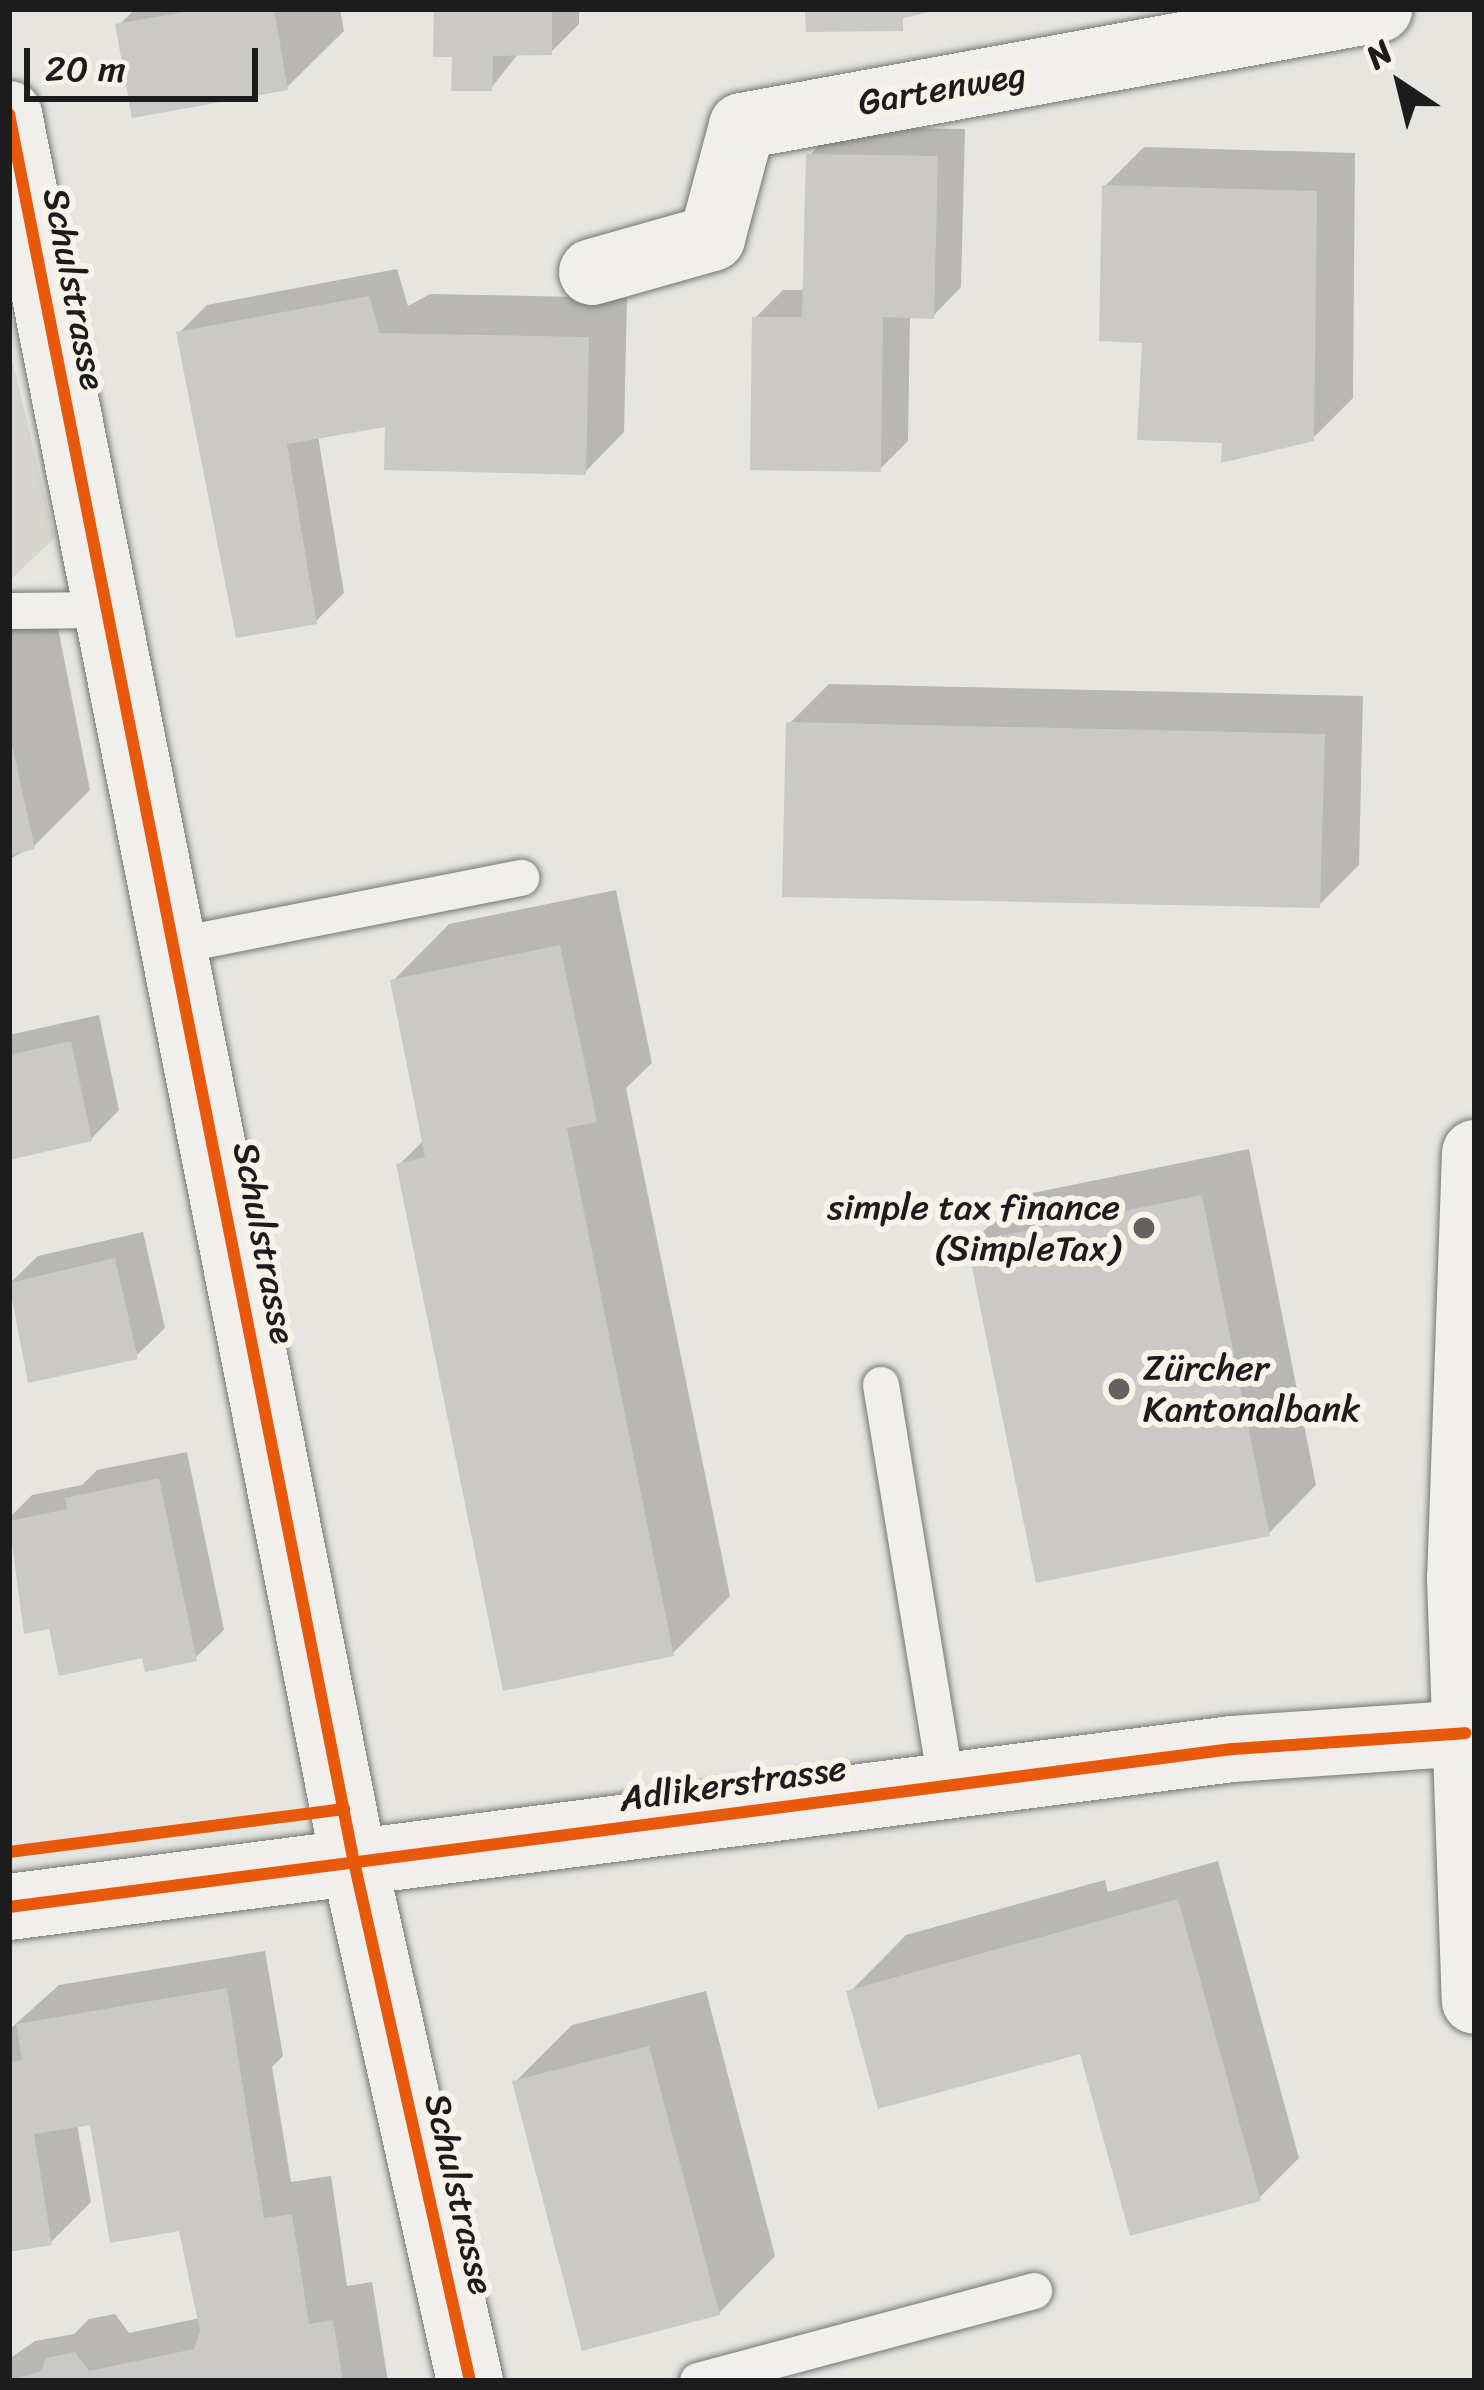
<!DOCTYPE html>
<meta charset="utf-8">
<style>
body{margin:0}
#map{position:relative;width:1484px;height:2390px;overflow:hidden;background:#e6e5e0;font-family:Sriracha,sans-serif}
div>[style]{position:absolute}
[style*='--x']{left:calc(var(--x)*1px);top:calc(var(--y)*1px);width:calc(var(--w)*1px);rotate:calc(var(--a)*1deg)}
.built>*{inset:0;background:#d7d5cf}
.shadow>*{inset:0;background:#0003}
.building>*{inset:0;background:#cac9c5}
.roads{filter:drop-shadow(0 0 3px #777674) drop-shadow(0 0 3px #777674)}
.lane>*{height:36px;margin:-18px;padding:0 18px;transform-origin:18px;border-radius:18px;background:#f0efeb}
.street>*{height:66px;margin:-33px;padding:0 33px;transform-origin:33px;border-radius:33px;background:#f0efeb}
.cycleway>*{height:12px;margin:-6px;padding:0 6px;transform-origin:6px;border-radius:6px;background:#e8590c}
.dots>*{width:33px;height:33px;translate:-50% -50%;box-sizing:border-box;border:6px solid #f7f3e8;border-radius:50%}
span{translate:-50% -50%;white-space:nowrap;text-align:center;line-height:1.15;-webkit-text-stroke:12px #f7f3e8;paint-order:stroke}
.street-label{font-size:36px;color:#1c1c1c}
.poi-label{font-size:36px;color:#1c1c1c}
.right{translate:-100% -50%;text-align:right}
.left{translate:0 -50%;text-align:left}
.frame{position:absolute;inset:0;border:12px solid #1c1c1c;pointer-events:none}
.north{position:absolute;left:1340px;top:24px;width:120px;height:120px;-webkit-text-stroke:9px #f7f3e8;paint-order:stroke;rotate:325deg;font-size:33px;font-weight:700;line-height:48px;text-align:center;color:#1c1c1c}
.north::after{content:'';display:block;margin:auto;width:42px;height:54px;background:#1c1c1c;clip-path:polygon(50% 0,100% 100%,50% 72%,0 100%)}
.scale{position:absolute;left:24px;top:48px;width:234px;height:54px;box-sizing:border-box;border:6px solid #1c1c1c;border-top:0;padding-left:15px;font-size:36px;line-height:42px;white-space:nowrap;color:#1c1c1c;-webkit-text-stroke:9px #f7f3e8;paint-order:stroke}
</style>
<div id="map">
<div class="built">
<i style="clip-path:polygon(9px 347px,55px 538px,9px 581px)"></i>
</div>
<div class="shadow">
<i style="clip-path:polygon(135px 9px,340px 9px,344px 31px,287px 87px,119px 25px)"></i>
<i style="clip-path:polygon(437px 9px,579px 9px,579px 24px,551px 52px,519px 53px,491px 88px,455px 54px)"></i>
<i style="clip-path:polygon(837px 127px,965px 129px,961px 287px,933px 316px,910px 315px,908px 441px,880px 469px,755px 318px,783px 290px,806px 290px,809px 156px)"></i>
<i style="clip-path:polygon(1144px 147px,1355px 153px,1353px 398px,1313px 438px,1145px 340px,1105px 186px)"></i>
<i style="clip-path:polygon(397px 269px,408px 306px,430px 294px,627px 298px,624px 432px,585px 472px,388px 419px,318px 436px,344px 593px,316px 621px,179px 333px,207px 305px)"></i>
<i style="clip-path:polygon(9px 627px,58px 628px,90px 790px,33px 847px,9px 859px)"></i>
<i style="clip-path:polygon(829px 684px,1363px 696px,1359px 865px,1319px 905px,789px 724px)"></i>
<i style="clip-path:polygon(616px 890px,652px 1063px,626px 1088px,730px 1596px,673px 1653px,399px 1165px,425px 1139px,393px 981px,449px 924px)"></i>
<i style="clip-path:polygon(99px 1015px,119px 1110px,91px 1139px,9px 1157px,9px 1035px)"></i>
<i style="clip-path:polygon(1249px 1149px,1316px 1485px,1269px 1533px,971px 1244px,1018px 1196px)"></i>
<i style="clip-path:polygon(143px 1232px,165px 1328px,136px 1356px,9px 1284px,38px 1256px)"></i>
<i style="clip-path:polygon(187px 1452px,224px 1630px,195px 1658px,144px 1654px,51px 1625px,26px 1630px,9px 1518px,32px 1495px,82px 1485px,97px 1470px)"></i>
<i style="clip-path:polygon(1218px 1861px,1299px 2158px,1259px 2198px,1082px 2047px,850px 1992px,906px 1935px,1105px 1880px,1108px 1892px)"></i>
<i style="clip-path:polygon(265px 1951px,283px 2056px,272px 2067px,291px 2182px,331px 2176px,347px 2286px,372px 2282px,388px 2381px,9px 2381px,9px 2359px,35px 2341px,74px 2334px,89px 2319px,115px 2314px,129px 2333px,200px 2318px,181px 2228px,100px 2120px,77px 2124px,91px 2202px,51px 2242px,9px 2249px,9px 2030px,59px 1985px)"></i>
<i style="clip-path:polygon(706px 1991px,775px 2256px,719px 2313px,515px 2082px,572px 2025px)"></i>
</div>
<div class="building">
<i style="clip-path:polygon(202px 9px,274px 9px,288px 90px,132px 118px,115px 24px)"></i>
<i style="clip-path:polygon(434px 9px,552px 9px,552px 55px,493px 56px,492px 91px,451px 91px,452px 57px,433px 57px)"></i>
<i style="clip-path:polygon(805px 9px,935px 9px,935px 11px,903px 18px,903px 31px,806px 32px)"></i>
<i style="clip-path:polygon(806px 154px,938px 156px,934px 319px,883px 317px,881px 472px,750px 470px,752px 317px,802px 317px)"></i>
<i style="clip-path:polygon(1102px 185px,1317px 191px,1314px 441px,1221px 463px,1222px 443px,1137px 440px,1142px 343px,1099px 341px)"></i>
<i style="clip-path:polygon(369px 296px,380px 333px,589px 337px,586px 475px,384px 470px,385px 427px,287px 444px,317px 624px,236px 638px,176px 332px)"></i>
<i style="clip-path:polygon(786px 722px,1325px 734px,1320px 908px,782px 897px)"></i>
<i style="clip-path:polygon(9px 731px,35px 849px,9px 855px)"></i>
<i style="clip-path:polygon(560px 945px,597px 1122px,567px 1128px,674px 1656px,503px 1691px,396px 1164px,425px 1157px,390px 980px)"></i>
<i style="clip-path:polygon(71px 1041px,92px 1141px,9px 1160px,9px 1055px)"></i>
<i style="clip-path:polygon(1202px 1195px,1270px 1536px,1036px 1583px,967px 1243px)"></i>
<i style="clip-path:polygon(115px 1258px,138px 1359px,28px 1383px,9px 1283px)"></i>
<i style="clip-path:polygon(159px 1478px,197px 1661px,145px 1672px,142px 1658px,59px 1676px,49px 1629px,24px 1634px,9px 1521px,67px 1509px,65px 1498px)"></i>
<i style="clip-path:polygon(1178px 1899px,1261px 2201px,1130px 2236px,1080px 2054px,878px 2109px,846px 1991px)"></i>
<i style="clip-path:polygon(227px 1988px,264px 2218px,292px 2214px,309px 2324px,333px 2320px,343px 2381px,9px 2381px,41px 2371px,46px 2358px,75px 2352px,89px 2371px,194px 2349px,200px 2331px,179px 2231px,110px 2243px,90px 2125px,34px 2134px,52px 2245px,9px 2252px,9px 2062px,22px 2060px,16px 2024px)"></i>
<i style="clip-path:polygon(649px 2046px,720px 2315px,582px 2351px,512px 2081px)"></i>
</div>
<div class="roads">
<div class="lane">
<i style="--x:9;--y:611;--w:98;--a:-0.6"></i>
<i style="--x:174;--y:946;--w:354;--a:-11.1"></i>
<i style="--x:881;--y:1385;--w:406;--a:80.7"></i>
<i style="--x:698;--y:2381;--w:348;--a:-15"></i>
</div>
<div class="street">
<i style="--x:9;--y:114;--w:1782;--a:78.84"></i>
<i style="--x:354;--y:1862;--w:532;--a:77.4"></i>
<i style="--x:592;--y:272;--w:125;--a:-15.8"></i>
<i style="--x:712;--y:238;--w:116;--a:-75"></i>
<i style="--x:742;--y:126;--w:648;--a:-10.41"></i>
<i style="--x:1475;--y:1153;--w:425;--a:92"></i>
<i style="--x:1460;--y:1578;--w:423;--a:88"></i>
<i style="--x:9;--y:1907;--w:1233;--a:-7.36"></i>
<i style="--x:1232;--y:1749;--w:234;--a:-3.9"></i>
</div>
</div>
<div class="cycleway">
<i style="--x:9;--y:114;--w:1782;--a:78.84"></i>
<i style="--x:354;--y:1862;--w:532;--a:77.4"></i>
<i style="--x:9;--y:1852;--w:338;--a:-7.3"></i>
<i style="--x:9;--y:1907;--w:1233;--a:-7.36"></i>
<i style="--x:1232;--y:1749;--w:234;--a:-3.9"></i>
</div>
<div class="dots">
<i style="left:1144px;top:1228px;background:#636261"></i>
<i style="left:1119px;top:1389px;background:#636261"></i>
</div>
<div class="street-label">
<span style="left:942px;top:89px;rotate:-10deg">Gartenweg</span>
<span style="left:74px;top:289px;rotate:79deg">Schulstrasse</span>
<span style="left:264px;top:1243px;rotate:79deg">Schulstrasse</span>
<span style="left:733px;top:1784px;rotate:-8deg">Adlikerstrasse</span>
<span style="left:459px;top:2194px;rotate:77deg">Schulstrasse</span>
</div>
<div class="poi-label">
<span class="right" style="left:1120px;top:1228px">simple tax finance<br>(SimpleTax)</span>
<span class="left" style="left:1143px;top:1389px">Zürcher<br>Kantonalbank</span>
</div>
<div class="frame"></div>
<div class="north">N</div>
<div class="scale">20 m</div>
</div>
